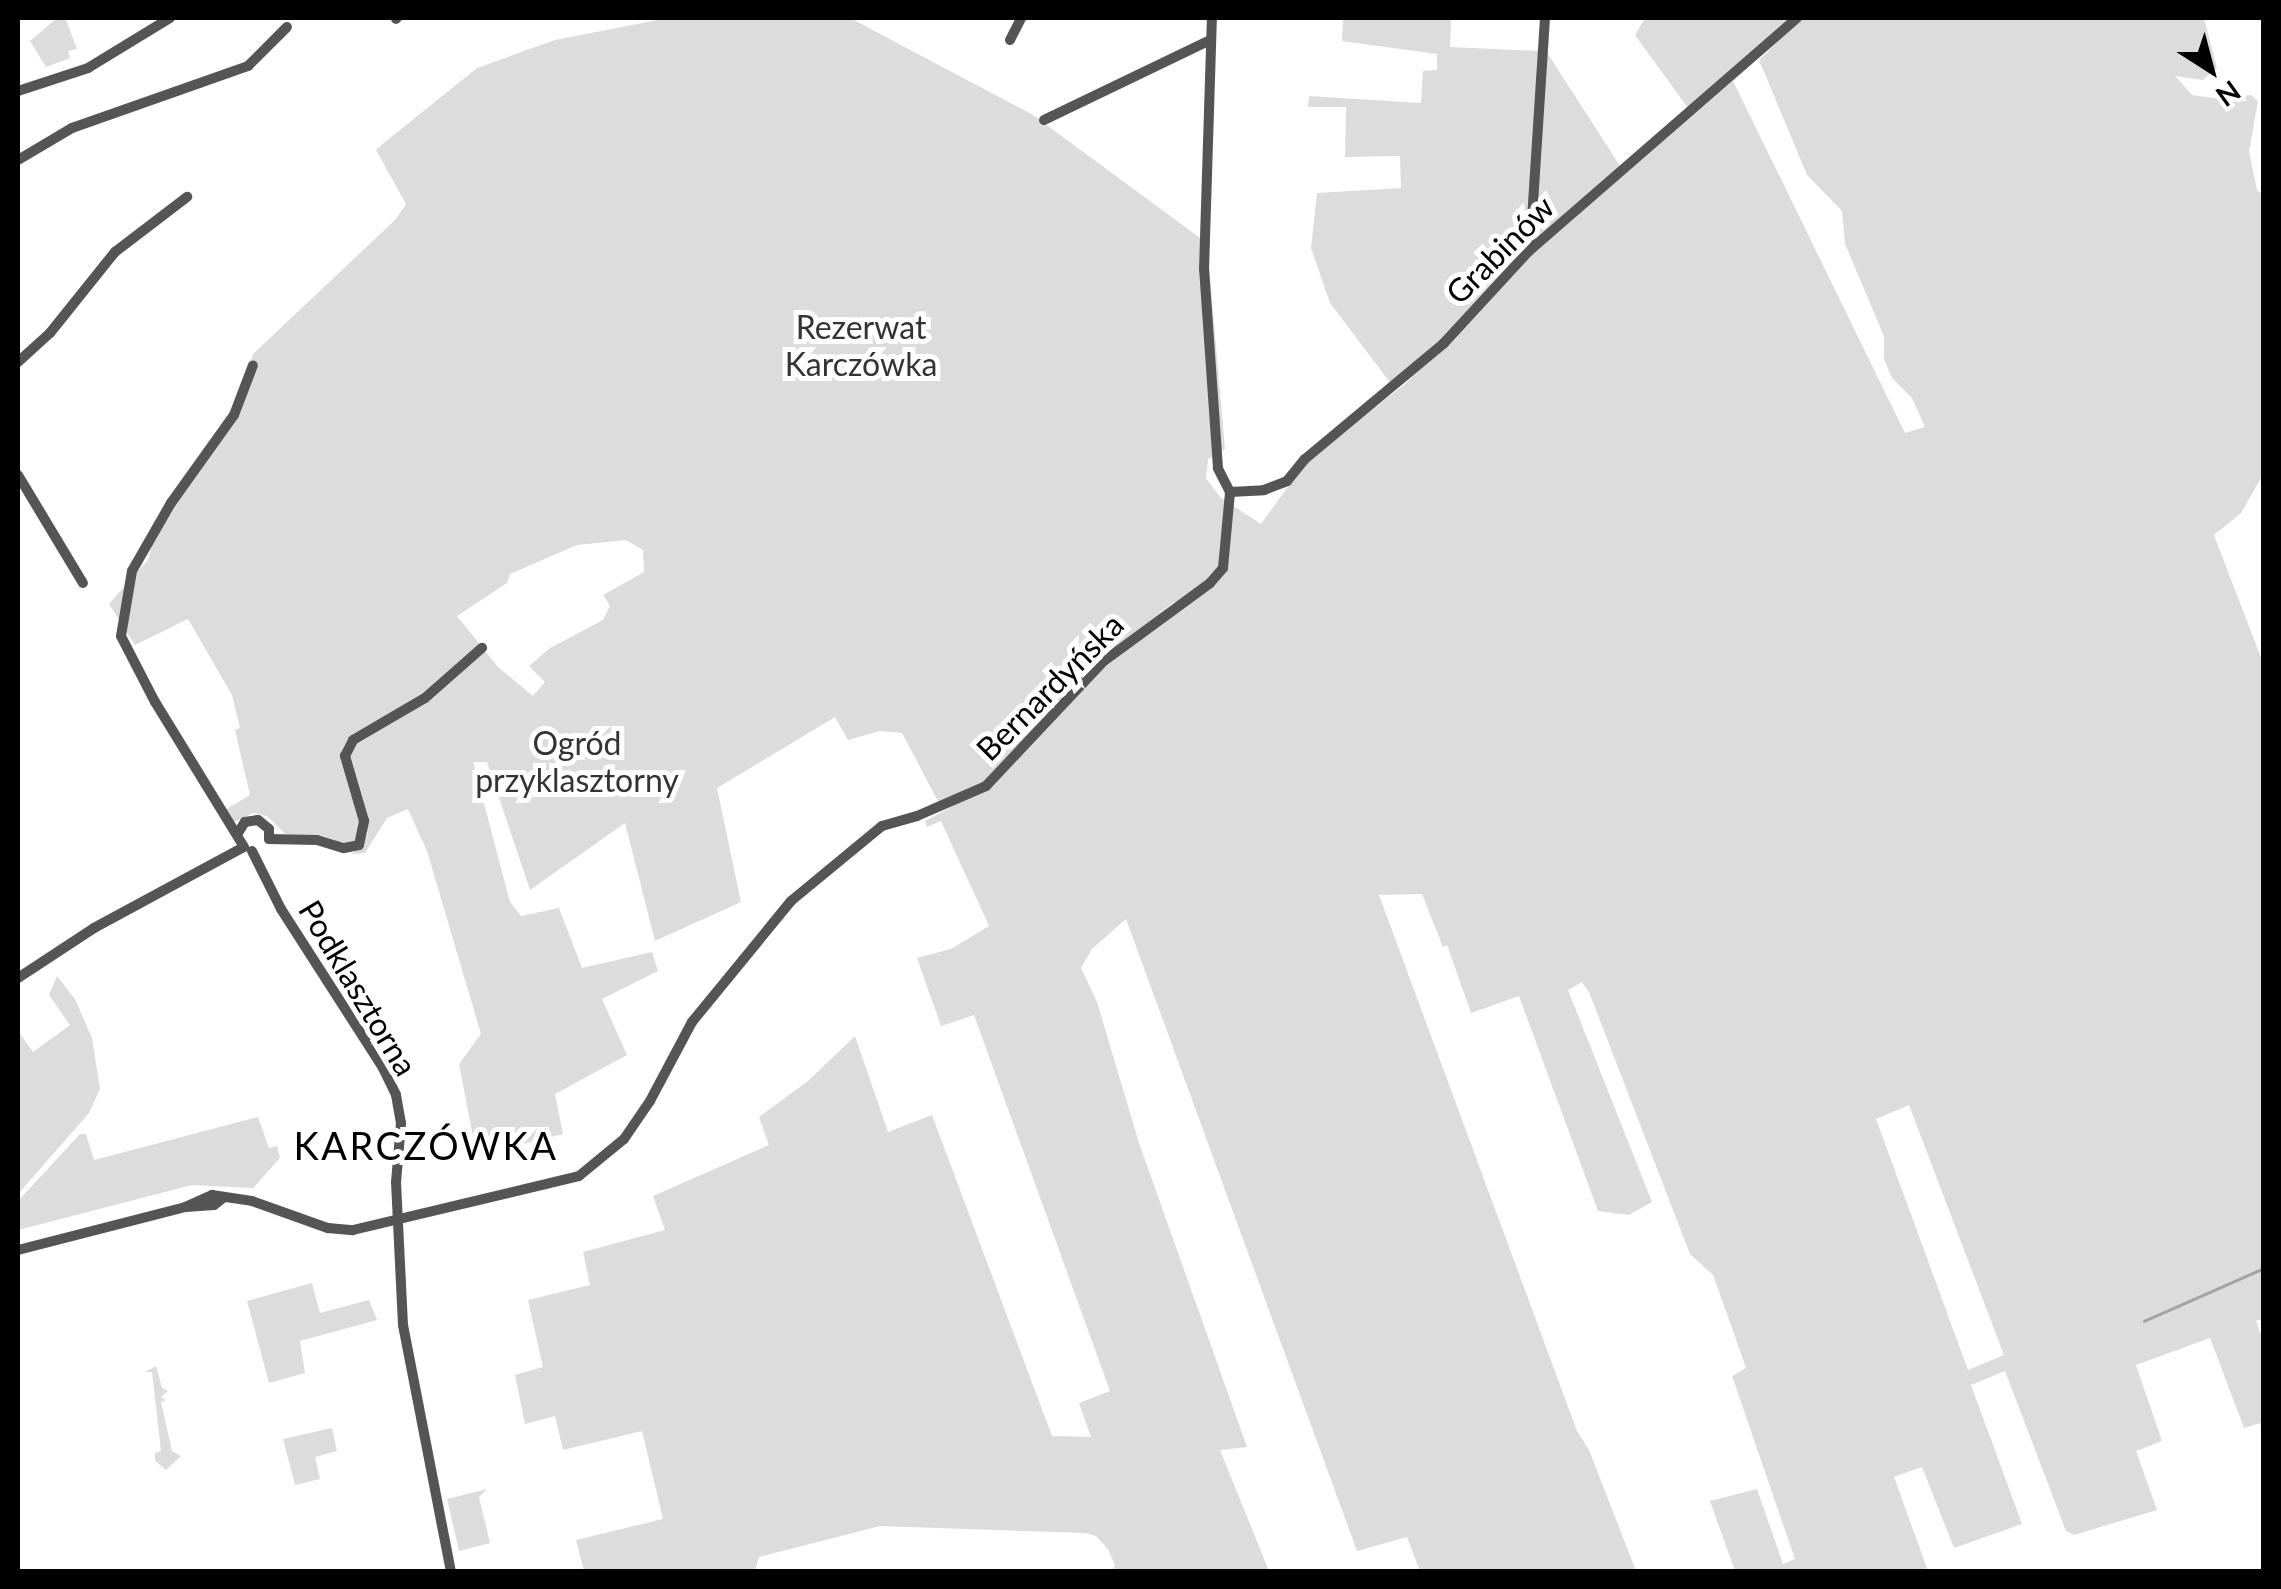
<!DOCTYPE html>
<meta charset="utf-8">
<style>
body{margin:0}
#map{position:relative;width:2281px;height:1589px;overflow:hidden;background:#fff;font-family:Lato,sans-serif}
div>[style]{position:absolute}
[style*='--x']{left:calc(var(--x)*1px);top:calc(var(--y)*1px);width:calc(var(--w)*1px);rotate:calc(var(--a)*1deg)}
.green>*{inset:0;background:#dcdcdc}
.stream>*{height:2.5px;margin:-1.25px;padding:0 1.25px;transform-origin:1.25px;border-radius:1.25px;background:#a3a3a3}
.minor>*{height:10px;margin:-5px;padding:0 5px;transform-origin:5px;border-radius:5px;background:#555}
span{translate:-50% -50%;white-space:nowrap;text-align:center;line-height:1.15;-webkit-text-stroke:10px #fff;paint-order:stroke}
.street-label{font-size:32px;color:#000}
.park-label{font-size:32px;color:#333}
.quarter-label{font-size:38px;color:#000;letter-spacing:2.5px}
.frame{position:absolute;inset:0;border:20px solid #000;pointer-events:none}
.north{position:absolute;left:2161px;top:20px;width:100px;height:100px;-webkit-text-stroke:8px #fff;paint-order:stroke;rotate:144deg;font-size:28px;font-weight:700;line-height:40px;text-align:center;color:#000}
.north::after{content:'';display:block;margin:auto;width:35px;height:45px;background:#000;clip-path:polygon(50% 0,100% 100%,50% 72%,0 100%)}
</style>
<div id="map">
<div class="green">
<i style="clip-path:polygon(57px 18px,66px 20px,77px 49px,68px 51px,70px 58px,46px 67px,30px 41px)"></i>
<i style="clip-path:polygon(evenodd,668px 18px,850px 18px,1033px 115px,1207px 243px,1225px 449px,1208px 459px,1206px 478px,1220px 497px,1261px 524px,1306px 462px,1405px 384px,1537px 249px,1733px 81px,1905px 433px,1925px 427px,1912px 398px,1892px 378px,1884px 359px,1884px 336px,1845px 244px,1842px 211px,1807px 175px,1759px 60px,1802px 18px,2204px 18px,2217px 68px,2203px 80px,2175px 76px,2192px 95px,2222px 99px,2251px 95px,2258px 101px,2249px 152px,2257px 190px,2264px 196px,2263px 483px,2261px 478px,2241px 513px,2214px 535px,2263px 663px,2264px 1318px,2256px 1321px,2263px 1341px,2263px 1431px,2260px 1423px,2244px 1428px,2210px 1338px,2136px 1365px,2162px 1441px,2136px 1451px,2157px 1510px,2074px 1535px,2066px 1531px,2005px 1371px,1971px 1385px,2022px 1524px,1954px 1548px,1922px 1467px,1894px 1477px,1928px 1571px,1735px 1571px,1710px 1501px,1757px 1489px,1783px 1564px,1795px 1559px,1732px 1376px,1746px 1368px,1731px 1325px,1713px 1275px,1690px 1254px,1589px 992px,1582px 982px,1568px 990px,1652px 1202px,1629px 1215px,1598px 1211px,1519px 996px,1471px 1013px,1447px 945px,1443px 947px,1422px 894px,1379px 895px,1577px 1431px,1589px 1450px,1636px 1571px,1420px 1571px,1407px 1537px,1357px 1551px,1126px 919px,1092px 949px,1081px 968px,1097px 1002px,1139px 1143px,1247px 1447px,1220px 1450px,1269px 1571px,1112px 1571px,1115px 1565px,1108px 1549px,1096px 1536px,1085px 1533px,880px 1526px,759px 1557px,755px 1571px,584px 1571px,576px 1540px,663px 1519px,642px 1431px,563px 1450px,555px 1416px,525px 1424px,515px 1375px,543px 1367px,528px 1300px,590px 1285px,583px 1252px,665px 1230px,653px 1196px,769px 1145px,759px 1117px,808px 1081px,855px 1036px,888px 1132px,932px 1115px,1052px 1436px,1091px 1437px,1079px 1403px,1110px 1391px,974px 1015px,941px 1026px,917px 958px,951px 949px,989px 926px,941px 821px,927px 827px,925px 821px,991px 786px,1104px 668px,1181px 604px,1174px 602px,1112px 652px,985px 784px,940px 805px,902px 733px,880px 731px,848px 740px,835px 717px,717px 788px,741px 902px,655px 941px,625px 823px,530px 890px,487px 762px,473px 762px,510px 902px,521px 916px,559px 908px,582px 968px,652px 952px,658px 971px,602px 999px,627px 1055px,555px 1094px,563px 1134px,519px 1145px,517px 1138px,475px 1147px,459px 1064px,481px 1034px,427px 851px,408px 809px,387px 818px,365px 853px,351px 854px,362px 846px,368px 832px,362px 832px,356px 842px,341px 843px,323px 836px,285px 834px,267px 816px,253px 813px,233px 823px,225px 810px,250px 795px,235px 730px,240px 728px,232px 695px,188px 619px,135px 645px,109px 604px,148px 560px,156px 529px,232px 419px,253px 354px,395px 220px,406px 204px,376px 150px,380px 146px,477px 68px,555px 40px,668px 18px,626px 540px,643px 550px,644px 572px,603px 595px,610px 606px,603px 620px,550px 648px,529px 666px,545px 682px,533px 696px,498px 667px,457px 616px,507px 583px,510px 574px,577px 545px,626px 540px,668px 18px,1909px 1105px,2004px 1355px,1968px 1370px,1876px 1119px,1909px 1105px)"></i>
<i style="clip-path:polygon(1343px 18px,1451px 18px,1450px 47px,1540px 51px,1527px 249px,1444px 339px,1392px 385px,1330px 303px,1311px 248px,1317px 193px,1401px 188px,1400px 156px,1345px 157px,1346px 107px,1308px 107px,1309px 96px,1421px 103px,1423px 71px,1437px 70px,1437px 54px,1342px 41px)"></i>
<i style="clip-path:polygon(1645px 18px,1793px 18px,1688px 108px,1635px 35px)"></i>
<i style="clip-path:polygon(1546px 51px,1620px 166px,1535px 240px)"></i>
<i style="clip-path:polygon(57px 976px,75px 999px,92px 1038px,100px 1089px,89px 1113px,18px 1194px,18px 1031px,33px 1052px,70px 1025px,49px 995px)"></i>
<i style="clip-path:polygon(258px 1117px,269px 1148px,277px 1146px,280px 1158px,253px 1188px,192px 1185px,18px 1230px,18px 1201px,80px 1134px,86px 1134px,94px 1160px)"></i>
<i style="clip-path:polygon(312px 1283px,320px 1313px,369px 1300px,377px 1320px,300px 1341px,305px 1373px,269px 1383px,247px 1301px)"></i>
<i style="clip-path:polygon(156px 1366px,162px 1388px,168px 1391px,161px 1397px,166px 1400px,161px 1402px,172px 1451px,181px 1456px,166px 1470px,155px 1461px,155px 1453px,161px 1451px,152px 1372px,145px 1372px)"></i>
<i style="clip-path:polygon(332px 1428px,337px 1451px,315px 1457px,320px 1479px,295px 1485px,283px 1439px)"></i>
<i style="clip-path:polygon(487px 1489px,479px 1497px,490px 1543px,459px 1551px,447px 1499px)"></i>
</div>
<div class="stream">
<i style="--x:2144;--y:1321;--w:131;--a:-23.8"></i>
</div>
<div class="minor">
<i style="--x:396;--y:19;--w:1;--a:-45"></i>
<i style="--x:1010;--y:40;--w:25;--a:-63"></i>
<i style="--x:18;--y:91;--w:74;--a:-18.2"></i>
<i style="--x:88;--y:68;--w:96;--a:-31.4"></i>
<i style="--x:1044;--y:120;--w:184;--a:-25.7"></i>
<i style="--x:18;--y:160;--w:63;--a:-30.7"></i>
<i style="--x:72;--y:128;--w:187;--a:-19.4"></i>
<i style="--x:248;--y:66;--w:55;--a:-45"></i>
<i style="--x:1530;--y:250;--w:232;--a:-86.3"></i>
<i style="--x:18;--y:362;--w:43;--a:-42.2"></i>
<i style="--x:50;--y:333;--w:104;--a:-51.3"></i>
<i style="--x:115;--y:252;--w:91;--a:-37.4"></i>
<i style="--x:18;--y:475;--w:126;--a:59"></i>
<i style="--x:1230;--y:492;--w:34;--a:-3"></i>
<i style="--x:1264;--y:490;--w:25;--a:-21"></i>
<i style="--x:1287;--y:481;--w:28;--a:-51"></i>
<i style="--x:1305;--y:459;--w:181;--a:-39.8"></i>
<i style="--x:1444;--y:343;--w:125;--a:-47.3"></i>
<i style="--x:1529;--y:251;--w:355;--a:-41"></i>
<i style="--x:238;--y:833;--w:13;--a:-58"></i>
<i style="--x:245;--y:822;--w:13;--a:-9"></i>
<i style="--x:258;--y:820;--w:14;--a:39"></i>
<i style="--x:269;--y:829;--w:10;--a:90"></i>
<i style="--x:269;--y:839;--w:48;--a:1.2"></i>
<i style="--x:317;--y:840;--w:28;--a:17"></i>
<i style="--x:344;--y:848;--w:15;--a:-11"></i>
<i style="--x:359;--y:845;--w:25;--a:-78"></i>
<i style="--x:364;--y:821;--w:68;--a:-106.3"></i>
<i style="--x:345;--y:756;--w:18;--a:-63"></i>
<i style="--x:353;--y:740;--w:83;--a:-30.3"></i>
<i style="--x:425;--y:698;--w:76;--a:-41.3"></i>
<i style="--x:244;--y:847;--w:170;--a:-121.5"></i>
<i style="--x:155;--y:702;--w:74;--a:-117.3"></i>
<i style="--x:121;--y:636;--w:66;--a:-80.4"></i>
<i style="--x:132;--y:571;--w:78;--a:-60.2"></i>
<i style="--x:171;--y:503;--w:108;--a:-54.4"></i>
<i style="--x:234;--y:415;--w:53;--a:-69.2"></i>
<i style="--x:252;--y:851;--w:65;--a:63.4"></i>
<i style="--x:281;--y:909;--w:189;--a:57.3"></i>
<i style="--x:383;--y:1068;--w:30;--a:64"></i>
<i style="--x:396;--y:1095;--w:28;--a:80"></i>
<i style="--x:401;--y:1123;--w:59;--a:94.8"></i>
<i style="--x:396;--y:1182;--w:143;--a:87.2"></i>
<i style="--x:403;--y:1325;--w:252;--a:79"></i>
<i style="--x:18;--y:978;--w:91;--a:-33.3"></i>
<i style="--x:94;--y:928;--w:170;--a:-28.4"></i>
<i style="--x:186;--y:1207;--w:28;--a:-4"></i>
<i style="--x:214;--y:1205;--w:11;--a:-38"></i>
<i style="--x:18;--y:1250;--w:172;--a:-14.4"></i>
<i style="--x:185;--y:1207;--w:30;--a:-24"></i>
<i style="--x:212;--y:1195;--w:40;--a:8.5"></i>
<i style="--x:252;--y:1201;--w:81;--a:19.6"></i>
<i style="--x:328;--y:1228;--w:25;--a:5"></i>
<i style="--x:353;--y:1230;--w:232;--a:-13.4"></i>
<i style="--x:579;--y:1176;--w:58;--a:-39.4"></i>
<i style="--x:624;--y:1139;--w:46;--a:-55.6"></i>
<i style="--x:650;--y:1101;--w:89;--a:-62"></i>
<i style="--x:692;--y:1022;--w:156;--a:-50.7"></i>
<i style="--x:791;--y:901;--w:118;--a:-39.5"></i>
<i style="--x:882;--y:826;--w:36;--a:-16"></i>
<i style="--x:917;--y:816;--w:75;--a:-23.5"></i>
<i style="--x:986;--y:786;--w:172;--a:-46.7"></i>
<i style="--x:1104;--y:661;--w:132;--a:-36.3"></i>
<i style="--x:1210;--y:583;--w:20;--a:-49"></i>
<i style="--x:1223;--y:568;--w:76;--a:-84.7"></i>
<i style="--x:1230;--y:492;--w:27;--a:-117"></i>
<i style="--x:1218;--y:468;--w:198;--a:-94"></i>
<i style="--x:1204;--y:270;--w:252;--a:-88.2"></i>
</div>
<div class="street-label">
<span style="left:1500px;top:250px;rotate:-45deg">Grabinów</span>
<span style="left:1050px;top:687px;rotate:-45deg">Bernardyńska</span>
<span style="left:358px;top:988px;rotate:59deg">Podklasztorna</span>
</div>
<div class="park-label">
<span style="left:861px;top:346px">Rezerwat<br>Karczówka</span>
<span style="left:577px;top:762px">Ogród<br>przyklasztorny</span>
</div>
<div class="quarter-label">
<span style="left:426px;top:1146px">KARCZÓWKA</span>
</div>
<div class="frame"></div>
<div class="north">N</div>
</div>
